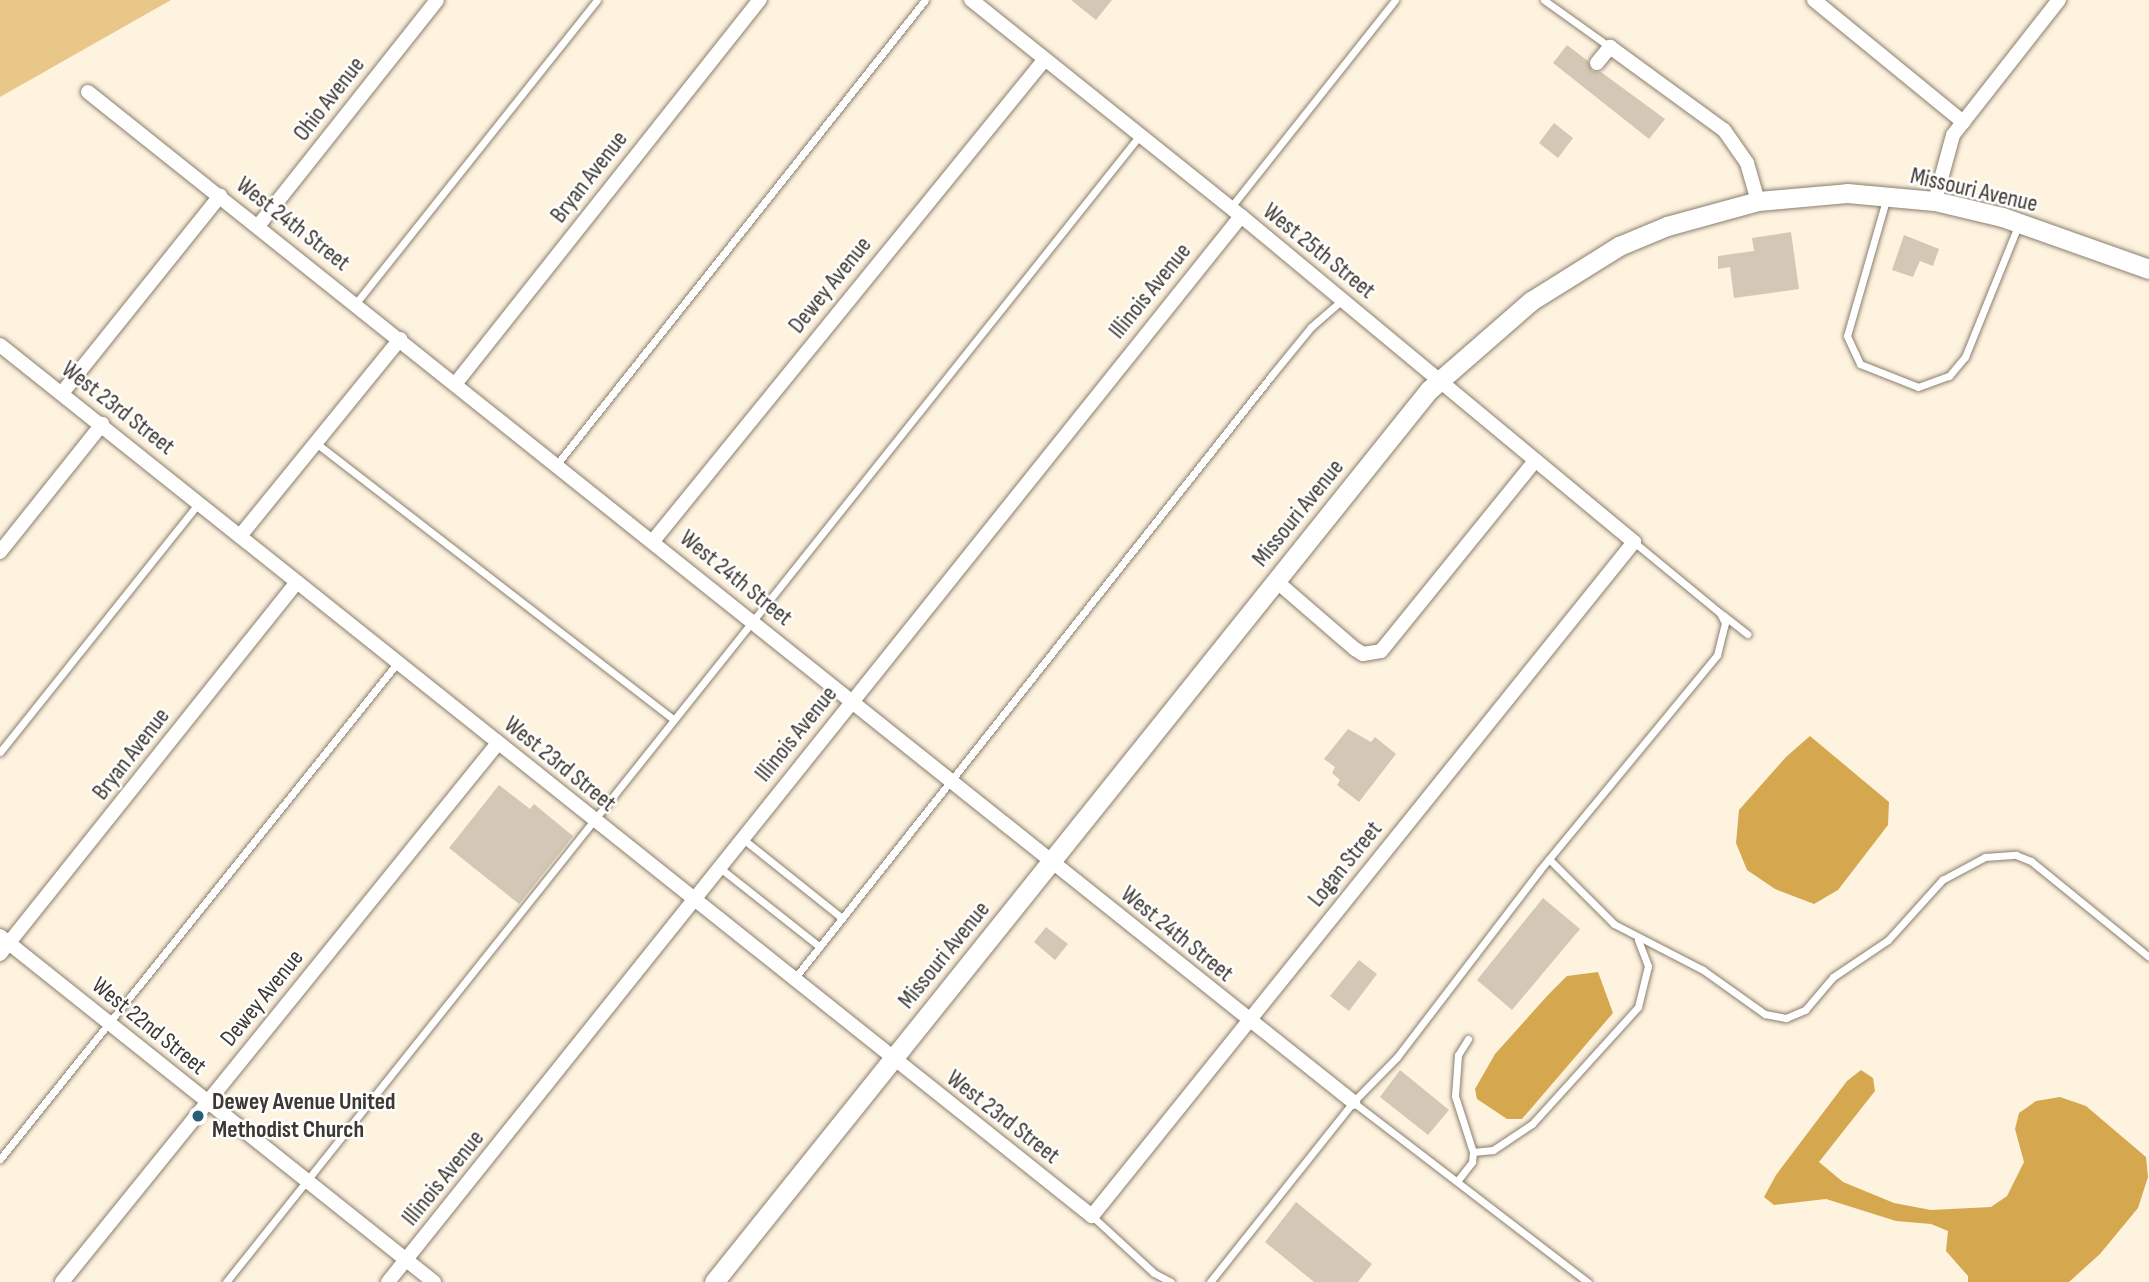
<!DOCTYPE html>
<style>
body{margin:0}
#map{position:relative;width:2149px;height:1282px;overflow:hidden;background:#fef3df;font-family:"Sofia Sans Condensed",sans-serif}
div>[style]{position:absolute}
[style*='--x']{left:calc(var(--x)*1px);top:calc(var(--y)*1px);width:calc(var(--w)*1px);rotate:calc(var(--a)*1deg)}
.green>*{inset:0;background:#e9c789}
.water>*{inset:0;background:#d5a850}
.building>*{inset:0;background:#d3c8b5}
.roads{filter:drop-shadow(0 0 2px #897f6d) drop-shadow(0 0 2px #897f6d)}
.lane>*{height:7px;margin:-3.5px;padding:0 3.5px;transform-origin:3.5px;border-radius:3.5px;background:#fff}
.street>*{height:14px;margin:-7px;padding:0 7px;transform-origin:7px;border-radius:7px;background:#fff}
.secondary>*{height:19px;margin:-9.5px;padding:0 9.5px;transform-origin:9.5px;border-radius:9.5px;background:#fff}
.dots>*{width:19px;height:19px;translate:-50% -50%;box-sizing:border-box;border:4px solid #fff;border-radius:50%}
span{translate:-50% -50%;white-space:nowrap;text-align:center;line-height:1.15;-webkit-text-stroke:5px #fff;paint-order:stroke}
.street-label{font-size:24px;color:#3d3831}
.poi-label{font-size:24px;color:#3d3831;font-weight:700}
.left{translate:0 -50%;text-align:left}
</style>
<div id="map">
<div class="green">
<i style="clip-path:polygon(0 0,171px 0,0 97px)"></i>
</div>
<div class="water">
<i style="clip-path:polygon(1810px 736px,1889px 802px,1888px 825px,1838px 890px,1814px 904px,1775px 889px,1747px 870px,1736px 843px,1739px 810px,1786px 757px)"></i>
<i style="clip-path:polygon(1598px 972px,1613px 1013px,1522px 1119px,1507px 1119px,1477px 1099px,1475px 1089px,1495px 1054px,1547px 996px,1567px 976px)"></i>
<i style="clip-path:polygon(1861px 1070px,1873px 1078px,1875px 1091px,1819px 1162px,1843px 1182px,1894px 1203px,1931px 1210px,1991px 1207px,2007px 1196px,2024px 1162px,2015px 1129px,2019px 1113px,2036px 1101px,2060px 1097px,2086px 1106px,2146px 1157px,2148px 1177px,2138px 1208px,2100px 1254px,2069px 1282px,1968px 1282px,1968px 1276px,1946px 1251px,1948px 1231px,1931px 1224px,1896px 1221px,1826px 1199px,1774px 1205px,1764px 1197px,1776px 1175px,1847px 1081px)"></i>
</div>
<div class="building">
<i style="clip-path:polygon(1071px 0,1112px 0,1096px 20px)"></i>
<i style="clip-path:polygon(1567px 45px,1588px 61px,1592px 71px,1601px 72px,1665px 119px,1649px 139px,1553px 63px)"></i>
<i style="clip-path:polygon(1554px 123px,1573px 138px,1558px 158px,1539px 143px)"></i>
<i style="clip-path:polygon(1791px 232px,1799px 289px,1734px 298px,1730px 267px,1718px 269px,1718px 256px,1754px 251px,1752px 238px)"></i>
<i style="clip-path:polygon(1904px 235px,1939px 249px,1933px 266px,1920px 261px,1913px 277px,1892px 270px)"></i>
<i style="clip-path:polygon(1348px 729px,1371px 742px,1375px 737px,1396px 754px,1359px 802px,1337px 785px,1340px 780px,1332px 773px,1335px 767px,1324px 759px)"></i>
<i style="clip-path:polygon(499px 785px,530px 809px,534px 804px,573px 836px,519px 904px,449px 848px)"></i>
<i style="clip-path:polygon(1543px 898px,1580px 929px,1512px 1010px,1477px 980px)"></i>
<i style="clip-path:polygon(1046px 927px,1068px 944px,1055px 960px,1034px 942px)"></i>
<i style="clip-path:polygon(1359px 960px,1377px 974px,1349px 1011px,1330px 996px)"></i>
<i style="clip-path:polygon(1400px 1070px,1449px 1110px,1428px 1135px,1380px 1097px)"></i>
<i style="clip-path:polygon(1296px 1202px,1372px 1264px,1358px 1282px,1314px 1282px,1265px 1242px)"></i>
</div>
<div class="roads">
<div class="lane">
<i style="--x:1544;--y:0;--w:81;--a:35.5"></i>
<i style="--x:1886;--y:200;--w:141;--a:106"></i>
<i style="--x:1847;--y:336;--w:31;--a:65"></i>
<i style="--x:1860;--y:364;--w:62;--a:21.6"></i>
<i style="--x:1918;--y:387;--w:33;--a:-20"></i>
<i style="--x:1949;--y:376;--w:25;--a:-50"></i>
<i style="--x:1965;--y:357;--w:141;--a:-68"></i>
<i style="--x:1231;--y:207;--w:264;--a:-51.6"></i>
<i style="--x:356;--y:303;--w:387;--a:-51.5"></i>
<i style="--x:316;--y:443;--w:451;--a:37.7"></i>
<i style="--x:557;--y:464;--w:592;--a:-51.58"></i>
<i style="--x:1723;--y:615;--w:31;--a:38"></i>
<i style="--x:0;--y:752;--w:317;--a:-51.4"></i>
<i style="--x:743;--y:839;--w:127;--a:38.6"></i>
<i style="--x:1549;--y:859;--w:92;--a:45"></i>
<i style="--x:1614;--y:924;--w:100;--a:27.3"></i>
<i style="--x:1703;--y:970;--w:76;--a:35.4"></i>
<i style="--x:1765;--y:1014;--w:21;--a:11"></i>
<i style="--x:1786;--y:1018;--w:21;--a:-23"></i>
<i style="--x:1805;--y:1010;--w:43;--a:-49.7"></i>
<i style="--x:1833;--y:977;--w:66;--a:-33.9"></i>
<i style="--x:1888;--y:940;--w:81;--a:-48"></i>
<i style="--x:1942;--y:880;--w:49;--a:-28.1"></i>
<i style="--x:1985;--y:857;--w:31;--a:-4"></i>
<i style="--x:2016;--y:855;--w:16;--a:22"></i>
<i style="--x:2031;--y:861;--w:152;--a:39.1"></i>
<i style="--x:720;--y:868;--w:127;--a:38.3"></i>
<i style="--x:794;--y:979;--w:769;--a:-51.65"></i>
<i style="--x:1271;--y:376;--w:63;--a:-50.8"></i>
<i style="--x:1311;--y:327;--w:41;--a:-41.1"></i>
<i style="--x:1353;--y:1102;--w:296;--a:37.5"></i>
<i style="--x:1473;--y:1152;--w:20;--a:-6"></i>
<i style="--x:1493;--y:1150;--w:47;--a:-33.7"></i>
<i style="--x:1532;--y:1124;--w:158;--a:-47.8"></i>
<i style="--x:1638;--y:1007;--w:42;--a:-76.3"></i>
<i style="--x:1648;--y:966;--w:28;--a:-111"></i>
<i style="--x:0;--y:1159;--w:637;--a:-51.31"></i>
<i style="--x:1458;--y:1180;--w:23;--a:-52"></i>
<i style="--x:1472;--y:1162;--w:10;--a:-84"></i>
<i style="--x:1473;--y:1152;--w:59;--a:-107.8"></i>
<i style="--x:1455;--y:1096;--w:41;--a:-85.8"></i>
<i style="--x:1458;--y:1055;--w:19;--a:-58"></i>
<i style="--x:1092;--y:1216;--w:84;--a:42.6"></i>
<i style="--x:1154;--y:1273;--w:19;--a:28"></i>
<i style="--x:226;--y:1282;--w:1467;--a:-51.45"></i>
<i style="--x:1210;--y:1282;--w:230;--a:-51.5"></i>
<i style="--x:1353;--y:1102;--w:63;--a:-45.6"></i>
<i style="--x:1397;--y:1057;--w:234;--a:-52.6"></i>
<i style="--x:1539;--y:871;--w:280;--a:-50.5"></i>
<i style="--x:1717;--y:655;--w:33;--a:-76"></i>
<i style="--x:1725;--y:623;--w:11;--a:-117"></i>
<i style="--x:1720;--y:613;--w:112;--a:-140.5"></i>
</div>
<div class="street">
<i style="--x:1814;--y:0;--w:193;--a:39.3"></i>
<i style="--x:1597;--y:63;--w:21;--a:-51"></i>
<i style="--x:1610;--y:47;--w:141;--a:36.1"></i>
<i style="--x:1724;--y:130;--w:40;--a:55.1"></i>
<i style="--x:1747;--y:163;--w:40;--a:74"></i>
<i style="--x:88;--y:92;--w:1619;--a:38.6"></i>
<i style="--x:1935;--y:201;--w:68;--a:-74.7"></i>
<i style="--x:1953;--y:135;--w:172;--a:-51.9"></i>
<i style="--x:258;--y:226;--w:288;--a:-51.6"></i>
<i style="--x:0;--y:345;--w:1397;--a:38.58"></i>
<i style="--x:1092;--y:1216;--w:865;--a:-51.2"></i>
<i style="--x:1634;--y:542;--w:511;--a:-140.32"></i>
<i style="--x:1241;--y:216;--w:346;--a:-141.3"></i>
<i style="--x:456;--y:383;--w:489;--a:-51.6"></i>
<i style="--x:62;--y:393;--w:253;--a:-51.3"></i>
<i style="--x:240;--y:536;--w:254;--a:-50.9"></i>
<i style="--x:653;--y:541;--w:621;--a:-50.88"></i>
<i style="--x:0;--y:552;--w:164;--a:-51.4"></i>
<i style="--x:1275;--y:580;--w:106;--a:40.8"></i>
<i style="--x:1355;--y:649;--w:9;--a:32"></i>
<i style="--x:1363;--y:654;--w:18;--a:-9"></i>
<i style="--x:1381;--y:651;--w:245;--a:-51"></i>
<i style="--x:0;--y:936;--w:555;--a:38.56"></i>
<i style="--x:0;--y:954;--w:476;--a:-51.4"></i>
<i style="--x:62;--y:1282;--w:693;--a:-51.03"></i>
<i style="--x:388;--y:1282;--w:1365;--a:-51.33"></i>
</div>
<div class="secondary">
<i style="--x:714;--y:1282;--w:1143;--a:-51.29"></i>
<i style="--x:1429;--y:390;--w:135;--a:-41.1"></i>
<i style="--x:1531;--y:301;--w:104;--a:-32"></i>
<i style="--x:1619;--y:246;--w:52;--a:-22.6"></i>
<i style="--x:1667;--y:226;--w:94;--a:-15.4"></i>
<i style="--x:1758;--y:201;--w:89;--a:-5.1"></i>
<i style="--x:1847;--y:193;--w:88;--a:5.2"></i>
<i style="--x:1935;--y:201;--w:69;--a:13.4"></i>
<i style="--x:2002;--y:217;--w:156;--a:19.5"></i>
</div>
</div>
<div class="dots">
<i style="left:198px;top:1116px;background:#265e78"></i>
</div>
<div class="street-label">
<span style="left:329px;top:99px;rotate:-52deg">Ohio Avenue</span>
<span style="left:589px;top:177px;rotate:-52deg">Bryan Avenue</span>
<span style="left:1974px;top:190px;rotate:13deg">Missouri Avenue</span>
<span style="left:293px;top:224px;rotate:38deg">West 24th Street</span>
<span style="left:1319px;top:251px;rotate:39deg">West 25th Street</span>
<span style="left:830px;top:285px;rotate:-51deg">Dewey Avenue</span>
<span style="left:1150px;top:291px;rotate:-51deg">Illinois Avenue</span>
<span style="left:118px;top:408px;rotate:38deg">West 23rd Street</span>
<span style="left:1298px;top:513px;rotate:-51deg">Missouri Avenue</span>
<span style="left:736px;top:578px;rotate:39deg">West 24th Street</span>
<span style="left:796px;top:734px;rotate:-51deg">Illinois Avenue</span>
<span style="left:131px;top:754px;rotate:-52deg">Bryan Avenue</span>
<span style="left:560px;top:764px;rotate:39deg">West 23rd Street</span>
<span style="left:1345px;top:864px;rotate:-51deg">Logan Street</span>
<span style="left:1177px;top:934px;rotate:39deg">West 24th Street</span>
<span style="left:944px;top:955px;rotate:-51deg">Missouri Avenue</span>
<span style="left:262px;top:998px;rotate:-51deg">Dewey Avenue</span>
<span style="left:149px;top:1026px;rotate:39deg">West 22nd Street</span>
<span style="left:1003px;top:1117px;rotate:38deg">West 23rd Street</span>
<span style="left:443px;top:1178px;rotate:-51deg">Illinois Avenue</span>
</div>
<div class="poi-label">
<span class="left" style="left:212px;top:1116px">Dewey Avenue United<br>Methodist Church</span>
</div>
</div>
